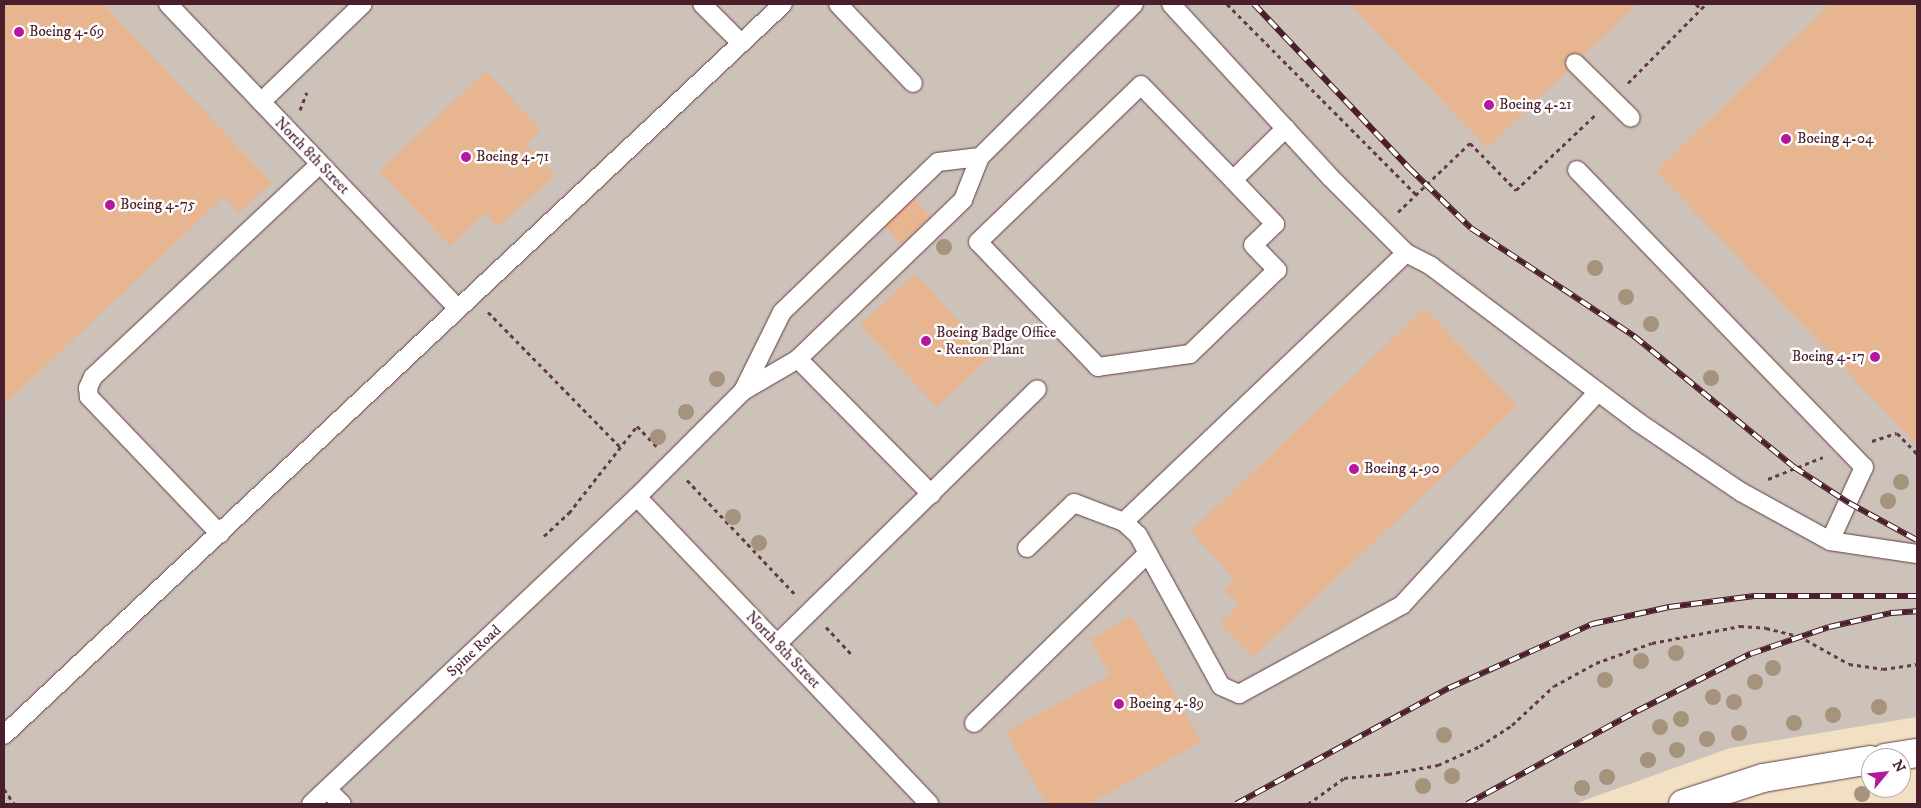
<!DOCTYPE html>
<style>
body{margin:0}
#map{position:relative;width:1921px;height:808px;overflow:hidden;background:#f1e0c3;font-family:"IM FELL DW Pica",serif}
div>[style]{position:absolute}
[style*='--x']{left:calc(var(--x)*1px);top:calc(var(--y)*1px);width:calc(var(--w)*1px);rotate:calc(var(--a)*1deg)}
.industrial>*{inset:0;background:#cdc2b9}
.building>*{inset:0;background:#e7b58f}
.path>*{height:3px;margin-top:-1.5px;transform-origin:0;background:repeating-linear-gradient(90deg,#633c42 0 4px,transparent 0 8px)}
.roads{filter:drop-shadow(0 0 1px #633c42) drop-shadow(0 0 1px #633c42)}
.service>*{height:18px;margin:-9px;padding:0 9px;transform-origin:9px;border-radius:9px;background:#fff}
.secondary>*{height:28px;margin:-14px;padding:0 14px;transform-origin:14px;border-radius:14px;background:#fff}
.rail>*{height:5.5px;margin-top:-2.75px;transform-origin:0;background:repeating-linear-gradient(90deg,#fff 0 11px,#4a1f2b 0 22px);box-sizing:border-box;border-block:1px solid #4a1f2b}
.trees>*{width:16px;height:16px;margin:-8px;border-radius:50%;background:#a5937c}
.dots>*{width:14px;height:14px;translate:-50% -50%;box-sizing:border-box;border:2px solid #fff;border-radius:50%}
span{translate:-50% -50%;white-space:nowrap;text-align:center;line-height:1.15;-webkit-text-stroke:5px #fff;paint-order:stroke}
.poi-label{font-size:15px;color:#4a1f2b}
.left{translate:0 -50%;text-align:left}
.right{translate:-100% -50%;text-align:right}
.street-label{font-size:15px;color:#4a1f2b}
.frame{position:absolute;inset:0;border:5px solid #4a1f2b;pointer-events:none}
.north{position:absolute;left:1861px;top:748px;width:50px;height:50px;box-sizing:border-box;background:#fff;border:1px solid #b7a5aa;border-radius:50%;rotate:62deg;font-size:14px;font-weight:700;line-height:20px;text-align:center;color:#4a1f2b}
.north::after{content:'';display:block;margin:auto;width:18px;height:22px;background:#b5179e;clip-path:polygon(50% 0,100% 100%,50% 72%,0 100%)}
</style>
<div id="map">
<div class="industrial">
<i style="clip-path:polygon(4px 4px,1917px 4px,1917px 717px,1730px 748px,1574px 804px,4px 804px)"></i>
</div>
<div class="building">
<i style="clip-path:polygon(4px 4px,103px 4px,272px 183px,239px 213px,224px 197px,4px 405px)"></i>
<i style="clip-path:polygon(1350px 4px,1637px 4px,1487px 148px)"></i>
<i style="clip-path:polygon(1830px 4px,1917px 4px,1917px 445px,1656px 171px)"></i>
<i style="clip-path:polygon(486px 71px,541px 130px,527px 144px,555px 175px,498px 227px,485px 213px,450px 246px,379px 171px)"></i>
<i style="clip-path:polygon(914px 198px,931px 217px,902px 244px,884px 226px)"></i>
<i style="clip-path:polygon(915px 274px,991px 356px,937px 407px,860px 325px)"></i>
<i style="clip-path:polygon(1425px 308px,1517px 406px,1253px 657px,1220px 623px,1239px 605px,1224px 590px,1235px 579px,1191px 531px)"></i>
<i style="clip-path:polygon(1132px 616px,1201px 742px,1089px 804px,1046px 804px,1006px 732px,1110px 675px,1090px 639px)"></i>
</div>
<div class="path">
<i style="--x:1227;--y:4;--w:269;--a:45.2"></i>
<i style="--x:1696;--y:4;--w:7;--a:45"></i>
<i style="--x:1701;--y:9;--w:7;--a:-45"></i>
<i style="--x:1628;--y:83;--w:104;--a:-45.4"></i>
<i style="--x:300;--y:110;--w:19;--a:-69"></i>
<i style="--x:1398;--y:212;--w:100;--a:-43.8"></i>
<i style="--x:1470;--y:143;--w:66;--a:45.6"></i>
<i style="--x:1516;--y:190;--w:109;--a:-43.5"></i>
<i style="--x:488;--y:312;--w:189;--a:45.6"></i>
<i style="--x:1872;--y:441;--w:26;--a:-18"></i>
<i style="--x:1897;--y:433;--w:29;--a:46"></i>
<i style="--x:1768;--y:479;--w:59;--a:-21.8"></i>
<i style="--x:687;--y:480;--w:156;--a:46.6"></i>
<i style="--x:544;--y:536;--w:34;--a:-43"></i>
<i style="--x:569;--y:513;--w:110;--a:-52"></i>
<i style="--x:637;--y:426;--w:28;--a:46"></i>
<i style="--x:826;--y:627;--w:37;--a:47"></i>
<i style="--x:4;--y:789;--w:18;--a:56"></i>
<i style="--x:1308;--y:804;--w:44;--a:-35.8"></i>
<i style="--x:1344;--y:778;--w:44;--a:-5.2"></i>
<i style="--x:1388;--y:774;--w:51;--a:-10.2"></i>
<i style="--x:1438;--y:765;--w:46;--a:-24.3"></i>
<i style="--x:1480;--y:746;--w:38;--a:-33"></i>
<i style="--x:1512;--y:725;--w:57;--a:-42.9"></i>
<i style="--x:1554;--y:686;--w:48;--a:-28.7"></i>
<i style="--x:1596;--y:663;--w:59;--a:-19.7"></i>
<i style="--x:1652;--y:643;--w:90;--a:-10.9"></i>
<i style="--x:1740;--y:626;--w:26;--a:4"></i>
<i style="--x:1766;--y:628;--w:34;--a:14"></i>
<i style="--x:1799;--y:636;--w:57;--a:29.2"></i>
<i style="--x:1849;--y:664;--w:34;--a:8"></i>
<i style="--x:1883;--y:669;--w:34;--a:-8"></i>
</div>
<div class="roads">
<div class="service">
<i style="--x:168;--y:4;--w:419;--a:46.4"></i>
<i style="--x:702;--y:4;--w:55;--a:45"></i>
<i style="--x:838;--y:4;--w:109;--a:46.5"></i>
<i style="--x:1171;--y:4;--w:235;--a:47.4"></i>
<i style="--x:1330;--y:177;--w:107;--a:45"></i>
<i style="--x:1406;--y:253;--w:28;--a:27"></i>
<i style="--x:1431;--y:266;--w:259;--a:37"></i>
<i style="--x:1638;--y:422;--w:125;--a:34.2"></i>
<i style="--x:1741;--y:492;--w:102;--a:28.8"></i>
<i style="--x:1830;--y:541;--w:88;--a:8.5"></i>
<i style="--x:1575;--y:63;--w:78;--a:44.5"></i>
<i style="--x:261;--y:102;--w:141;--a:-43.9"></i>
<i style="--x:980;--y:157;--w:46;--a:111.6"></i>
<i style="--x:963;--y:200;--w:229;--a:136.1"></i>
<i style="--x:798;--y:359;--w:64;--a:149.8"></i>
<i style="--x:743;--y:391;--w:88;--a:-63.7"></i>
<i style="--x:782;--y:312;--w:216;--a:-43.9"></i>
<i style="--x:938;--y:162;--w:42;--a:-6.8"></i>
<i style="--x:980;--y:157;--w:217;--a:-44.8"></i>
<i style="--x:1577;--y:170;--w:413;--a:46"></i>
<i style="--x:1864;--y:467;--w:81;--a:114.7"></i>
<i style="--x:1233;--y:180;--w:61;--a:46.3"></i>
<i style="--x:1275;--y:224;--w:30;--a:136"></i>
<i style="--x:1253;--y:245;--w:35;--a:46"></i>
<i style="--x:1277;--y:270;--w:121;--a:136"></i>
<i style="--x:1190;--y:354;--w:93;--a:172"></i>
<i style="--x:1098;--y:367;--w:173;--a:-133.8"></i>
<i style="--x:978;--y:242;--w:226;--a:-43.9"></i>
<i style="--x:1141;--y:85;--w:132;--a:45.9"></i>
<i style="--x:1233;--y:180;--w:74;--a:-44.5"></i>
<i style="--x:1406;--y:253;--w:390;--a:136.4"></i>
<i style="--x:1124;--y:522;--w:19;--a:43"></i>
<i style="--x:1138;--y:535;--w:172;--a:61.2"></i>
<i style="--x:1221;--y:686;--w:20;--a:24"></i>
<i style="--x:1239;--y:694;--w:186;--a:-28.6"></i>
<i style="--x:1402;--y:605;--w:289;--a:-47.4"></i>
<i style="--x:798;--y:359;--w:190;--a:45.4"></i>
<i style="--x:637;--y:497;--w:424;--a:46.4"></i>
<i style="--x:220;--y:534;--w:190;--a:-133.7"></i>
<i style="--x:89;--y:397;--w:9;--a:-96"></i>
<i style="--x:88;--y:388;--w:12;--a:-66"></i>
<i style="--x:93;--y:377;--w:311;--a:-43.2"></i>
<i style="--x:1027;--y:548;--w:65;--a:-43.8"></i>
<i style="--x:1074;--y:503;--w:53;--a:20.8"></i>
<i style="--x:777;--y:644;--w:364;--a:-44.4"></i>
<i style="--x:974;--y:723;--w:243;--a:-44.3"></i>
<i style="--x:4;--y:735;--w:1068;--a:-43.18"></i>
<i style="--x:327;--y:789;--w:21;--a:45"></i>
<i style="--x:311;--y:804;--w:448;--a:-43.3"></i>
<i style="--x:637;--y:497;--w:150;--a:-45"></i>
</div>
<div class="secondary">
<i style="--x:1885;--y:758;--w:32;--a:-9"></i>
<i style="--x:1683;--y:804;--w:84;--a:-18"></i>
<i style="--x:1763;--y:778;--w:109;--a:-9.5"></i>
</div>
</div>
<div class="rail">
<i style="--x:1254;--y:4;--w:226;--a:46.6"></i>
<i style="--x:1409;--y:168;--w:86;--a:44.1"></i>
<i style="--x:1471;--y:228;--w:196;--a:33.5"></i>
<i style="--x:1634;--y:336;--w:207;--a:39.3"></i>
<i style="--x:1794;--y:467;--w:66;--a:33.2"></i>
<i style="--x:1849;--y:503;--w:77;--a:28.6"></i>
<i style="--x:1236;--y:804;--w:243;--a:-28.6"></i>
<i style="--x:1449;--y:688;--w:157;--a:-24.1"></i>
<i style="--x:1592;--y:624;--w:79;--a:-12.4"></i>
<i style="--x:1669;--y:607;--w:86;--a:-7.4"></i>
<i style="--x:1754;--y:596;--w:163;--a:0"></i>
<i style="--x:1467;--y:804;--w:194;--a:-28.7"></i>
<i style="--x:1637;--y:711;--w:127;--a:-26.8"></i>
<i style="--x:1750;--y:654;--w:83;--a:-18.9"></i>
<i style="--x:1829;--y:627;--w:64;--a:-12.7"></i>
<i style="--x:1891;--y:613;--w:26;--a:-4"></i>
</div>
<div class="trees">
<i style="left:944px;top:247px"></i>
<i style="left:1595px;top:268px"></i>
<i style="left:1626px;top:297px"></i>
<i style="left:1651px;top:324px"></i>
<i style="left:1711px;top:378px"></i>
<i style="left:717px;top:379px"></i>
<i style="left:686px;top:412px"></i>
<i style="left:658px;top:437px"></i>
<i style="left:1901px;top:482px"></i>
<i style="left:1888px;top:501px"></i>
<i style="left:733px;top:517px"></i>
<i style="left:759px;top:543px"></i>
<i style="left:1676px;top:653px"></i>
<i style="left:1641px;top:661px"></i>
<i style="left:1773px;top:668px"></i>
<i style="left:1605px;top:680px"></i>
<i style="left:1755px;top:682px"></i>
<i style="left:1713px;top:697px"></i>
<i style="left:1734px;top:702px"></i>
<i style="left:1879px;top:707px"></i>
<i style="left:1833px;top:715px"></i>
<i style="left:1681px;top:719px"></i>
<i style="left:1794px;top:723px"></i>
<i style="left:1660px;top:727px"></i>
<i style="left:1739px;top:733px"></i>
<i style="left:1444px;top:735px"></i>
<i style="left:1707px;top:739px"></i>
<i style="left:1677px;top:750px"></i>
<i style="left:1648px;top:760px"></i>
<i style="left:1452px;top:776px"></i>
<i style="left:1607px;top:777px"></i>
<i style="left:1423px;top:786px"></i>
<i style="left:1582px;top:788px"></i>
<i style="left:1862px;top:794px"></i>
</div>
<div class="dots">
<i style="left:19px;top:32px;background:#b5179e"></i>
<i style="left:1489px;top:105px;background:#b5179e"></i>
<i style="left:1786px;top:139px;background:#b5179e"></i>
<i style="left:466px;top:157px;background:#b5179e"></i>
<i style="left:110px;top:205px;background:#b5179e"></i>
<i style="left:926px;top:341px;background:#b5179e"></i>
<i style="left:1875px;top:357px;background:#b5179e"></i>
<i style="left:1354px;top:469px;background:#b5179e"></i>
<i style="left:1119px;top:704px;background:#b5179e"></i>
</div>
<div class="poi-label">
<span class="left" style="left:29px;top:32px">Boeing 4-69</span>
<span class="left" style="left:1499px;top:105px">Boeing 4-21</span>
<span class="left" style="left:1797px;top:139px">Boeing 4-04</span>
<span class="left" style="left:476px;top:157px">Boeing 4-71</span>
<span class="left" style="left:120px;top:205px">Boeing 4-75</span>
<span class="left" style="left:936px;top:341px">Boeing Badge Office<br>- Renton Plant</span>
<span class="right" style="left:1865px;top:357px">Boeing 4-17</span>
<span class="left" style="left:1364px;top:469px">Boeing 4-90</span>
<span class="left" style="left:1129px;top:704px">Boeing 4-89</span>
</div>
<div class="street-label">
<span style="left:312px;top:156px;rotate:46deg">North 8th Street</span>
<span style="left:783px;top:650px;rotate:46deg">North 8th Street</span>
<span style="left:474px;top:651px;rotate:-43deg">Spine Road</span>
</div>
<div class="frame"></div>
<div class="north">N</div>
</div>
